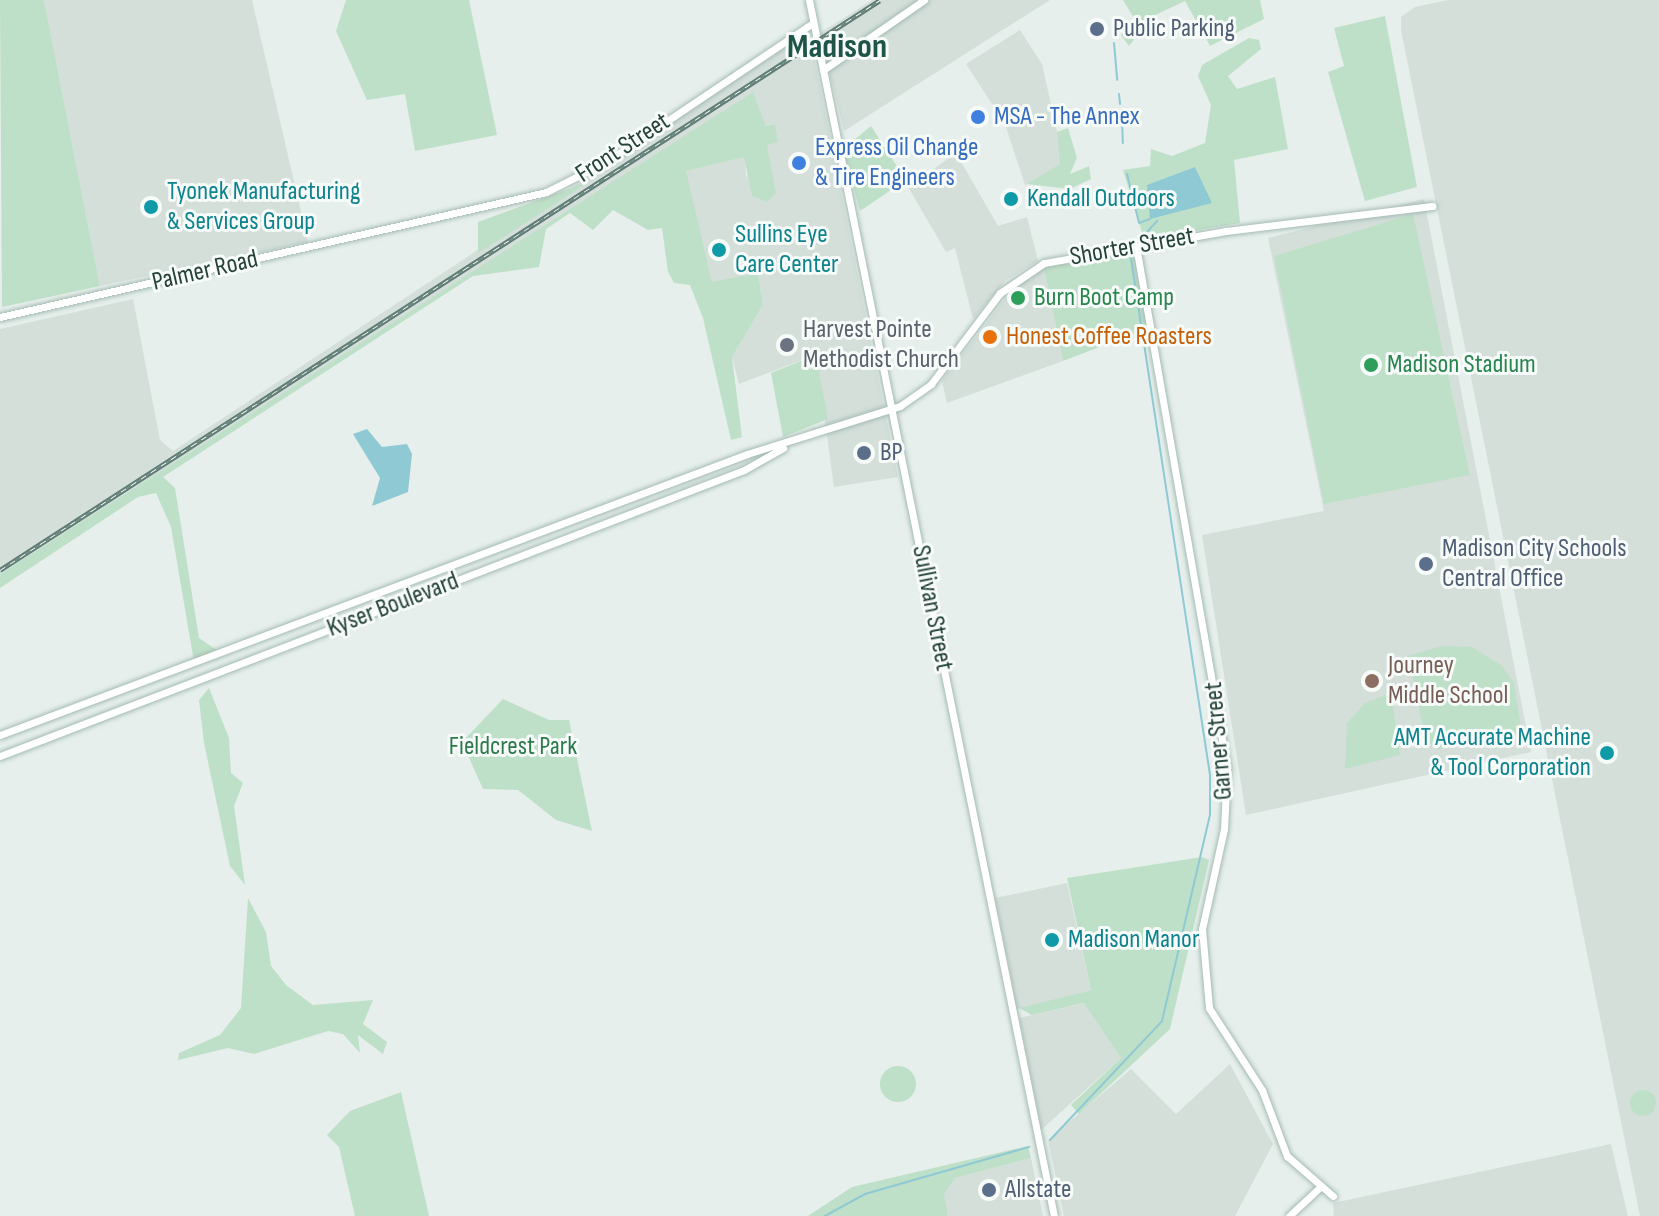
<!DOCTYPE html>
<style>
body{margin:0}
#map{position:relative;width:1659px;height:1216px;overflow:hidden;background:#e6efeb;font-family:"Sofia Sans Condensed",sans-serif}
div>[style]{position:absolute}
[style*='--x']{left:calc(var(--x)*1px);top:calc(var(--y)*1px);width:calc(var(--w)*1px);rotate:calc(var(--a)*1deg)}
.built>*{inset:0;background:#d4dfda}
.green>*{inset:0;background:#bfe0c8}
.round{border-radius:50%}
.water>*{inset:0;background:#8ec9d4}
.stream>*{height:2px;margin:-1px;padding:0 1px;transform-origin:1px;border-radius:1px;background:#8ec9d4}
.roads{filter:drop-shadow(0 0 2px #a4bbb3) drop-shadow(0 0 2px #a4bbb3)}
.secondary>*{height:7px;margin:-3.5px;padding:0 3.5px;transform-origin:3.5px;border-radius:3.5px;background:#fff}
.rail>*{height:5px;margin-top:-2.5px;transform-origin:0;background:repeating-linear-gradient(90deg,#f7fbf9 0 6px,#5f7d75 0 12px);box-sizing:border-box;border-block:2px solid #5f7d75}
.dots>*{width:22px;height:22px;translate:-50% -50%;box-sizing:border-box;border:4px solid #f7fbf9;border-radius:50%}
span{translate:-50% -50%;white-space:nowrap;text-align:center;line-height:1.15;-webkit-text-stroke:6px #f7fbf9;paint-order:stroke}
.service-label{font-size:26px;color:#4e5e75}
.left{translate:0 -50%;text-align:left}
.shop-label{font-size:26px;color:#366cbe}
.street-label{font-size:26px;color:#24423a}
.culture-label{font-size:26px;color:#0d838f}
.right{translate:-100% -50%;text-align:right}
.leisure-label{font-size:26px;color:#27864d}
.worship-label{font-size:26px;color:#5b616d}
.food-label{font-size:26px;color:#c56008}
.education-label{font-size:26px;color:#785e54}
.park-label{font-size:26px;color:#2d7a4b}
.district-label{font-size:34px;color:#1f5548;font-weight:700}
</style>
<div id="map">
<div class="built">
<i style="clip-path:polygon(44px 0,252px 0,308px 242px,100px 286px)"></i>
<i style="clip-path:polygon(872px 0,1050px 0,844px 131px,820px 33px)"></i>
<i style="clip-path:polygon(1448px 0,1659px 0,1659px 1216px,1640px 1216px,1401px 30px,1401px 17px,1415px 7px)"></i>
<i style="clip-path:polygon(1020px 30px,1042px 64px,1065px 167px,1025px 185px,1005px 124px,966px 64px)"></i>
<i style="clip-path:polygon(799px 38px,812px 47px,898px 477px,834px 487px,816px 355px,739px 384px,732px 357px,763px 305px,758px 273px,712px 283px,685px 171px,745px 156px,746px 178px,774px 124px,766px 126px,753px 93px,0 574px,0 329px,133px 299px,160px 440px,173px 451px)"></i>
<i style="clip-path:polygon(956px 153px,998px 226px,1027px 217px,1038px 261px,1006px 280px,973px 319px,955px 248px,946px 252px,908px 187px)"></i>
<i style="clip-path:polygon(1424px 199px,1531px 752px,1246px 815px,1202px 535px,1324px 511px,1268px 238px)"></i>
<i style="clip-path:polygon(1044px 268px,1063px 361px,947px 403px,942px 381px,1018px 282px)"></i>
<i style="clip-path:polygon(1067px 883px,1091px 990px,1017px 1009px,995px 898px)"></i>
<i style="clip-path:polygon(1085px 1003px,1121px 1058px,1041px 1130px,1019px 1018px)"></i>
<i style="clip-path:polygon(1230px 1064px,1273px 1144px,1235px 1216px,1064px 1216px,1048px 1140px,1131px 1069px,1176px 1114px)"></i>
<i style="clip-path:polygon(1611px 1144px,1628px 1216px,1334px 1216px,1333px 1203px)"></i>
<i style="clip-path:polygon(1031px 1158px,1043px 1216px,948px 1216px,943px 1194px,955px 1178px)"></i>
</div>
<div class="green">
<i style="clip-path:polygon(0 0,44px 0,100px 286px,2px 307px)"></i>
<i style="clip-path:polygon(346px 0,469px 0,497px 135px,415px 151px,405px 94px,367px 100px,336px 31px)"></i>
<i style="clip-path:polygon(1123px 0,1260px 0,1264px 19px,1210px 46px,1185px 1px,1151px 17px,1129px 46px,1121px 35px,1137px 23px)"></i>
<i style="clip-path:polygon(1385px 16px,1417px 187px,1365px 201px,1328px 72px,1344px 66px,1334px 28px)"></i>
<i style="clip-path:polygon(1249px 38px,1259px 40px,1261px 49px,1228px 76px,1237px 89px,1275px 77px,1288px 149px,1234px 160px,1240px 223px,1144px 239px,1123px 170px,1150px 166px,1151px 149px,1172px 156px,1205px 143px,1211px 105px,1198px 76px,1202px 65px)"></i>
<i style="clip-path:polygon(753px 92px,766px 126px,775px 124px,778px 142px,767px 145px,776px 193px,767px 202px,752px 196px,744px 157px,686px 171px,712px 282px,758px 273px,763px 305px,732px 357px,742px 437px,731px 440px,703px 318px,690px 285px,674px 283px,668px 272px,662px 228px,648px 230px,613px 210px,593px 230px,570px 213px,546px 229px,539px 267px,473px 276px,163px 477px,175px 488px,199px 638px,218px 651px,194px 662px,171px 527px,156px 493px,138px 497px,0 588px,0 574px)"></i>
<i style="clip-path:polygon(871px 126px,906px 180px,860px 211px,843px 149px)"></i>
<i style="clip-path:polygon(1068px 128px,1077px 158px,1070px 174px,1089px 166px,1091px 179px,1070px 189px,1027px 184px,1060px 164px,1057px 132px)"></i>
<i style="clip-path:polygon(588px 182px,571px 194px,478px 253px,478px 222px)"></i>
<i style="clip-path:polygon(1413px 214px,1470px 475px,1324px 504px,1274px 256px)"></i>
<i style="clip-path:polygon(1137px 250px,1152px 327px,1063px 361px,1044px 268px)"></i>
<i style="clip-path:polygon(816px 355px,828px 419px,783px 437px,771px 373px)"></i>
<i style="clip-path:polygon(1442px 646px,1472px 647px,1501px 665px,1514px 683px,1522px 734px,1438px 749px,1426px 741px,1408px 656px)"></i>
<i style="clip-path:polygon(209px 688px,229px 738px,231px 773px,243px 783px,234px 806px,245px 885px,230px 866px,204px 743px,199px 700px)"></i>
<i style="clip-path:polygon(1391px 693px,1400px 755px,1345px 769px,1347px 723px,1365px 703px)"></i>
<i style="clip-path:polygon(503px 699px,549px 720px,569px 720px,592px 831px,556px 820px,518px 790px,483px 789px,462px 742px)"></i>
<i style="clip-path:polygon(1202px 857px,1209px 860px,1170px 1029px,1079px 1114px,1071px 1105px,1121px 1058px,1084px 1003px,1032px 1015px,1019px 1008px,1091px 990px,1067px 878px)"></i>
<i style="clip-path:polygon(248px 898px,266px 932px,271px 966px,286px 985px,313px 1005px,373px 1000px,363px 1024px,387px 1042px,383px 1054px,358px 1035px,360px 1053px,343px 1034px,328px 1031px,254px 1054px,228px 1048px,178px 1060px,179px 1053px,220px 1035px,241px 1008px)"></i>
<i class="round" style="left:880px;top:1066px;width:36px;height:36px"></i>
<i class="round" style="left:1630px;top:1090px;width:26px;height:26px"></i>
<i style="clip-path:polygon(401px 1092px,429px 1216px,355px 1216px,339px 1147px,327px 1135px,350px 1111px)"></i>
<i style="clip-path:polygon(1028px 1146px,1031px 1158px,955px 1178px,944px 1194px,948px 1216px,808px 1216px,852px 1187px)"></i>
</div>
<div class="water">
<i style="clip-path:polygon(1195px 167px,1212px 203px,1150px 219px,1147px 185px)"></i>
<i style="clip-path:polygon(367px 429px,382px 447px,407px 444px,412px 454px,408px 492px,372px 506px,380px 478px,353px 434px)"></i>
</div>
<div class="stream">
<i style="--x:1114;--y:43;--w:37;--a:85"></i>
<i style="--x:1119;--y:94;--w:10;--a:84"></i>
<i style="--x:1122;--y:119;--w:24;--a:88"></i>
<i style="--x:1127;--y:174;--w:50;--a:76.2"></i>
<i style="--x:1139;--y:223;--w:12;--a:-20"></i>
<i style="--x:1145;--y:234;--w:18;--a:-47"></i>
<i style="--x:1050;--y:1140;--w:163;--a:-46.7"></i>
<i style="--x:1162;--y:1021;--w:212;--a:-76.9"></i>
<i style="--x:1210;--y:815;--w:40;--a:-90"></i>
<i style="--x:1210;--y:775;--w:522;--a:-98.7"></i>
<i style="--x:825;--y:1216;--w:46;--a:-28.8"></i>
<i style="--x:865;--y:1194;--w:171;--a:-16"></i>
</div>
<div class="roads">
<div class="secondary">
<i style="--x:809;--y:0;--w:1240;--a:78.61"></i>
<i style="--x:823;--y:70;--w:123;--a:-34.7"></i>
<i style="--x:1136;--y:246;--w:530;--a:80.11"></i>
<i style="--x:1227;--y:768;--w:61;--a:92.8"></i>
<i style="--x:1224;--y:829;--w:102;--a:102.4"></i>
<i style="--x:1202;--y:929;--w:79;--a:84.9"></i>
<i style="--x:1209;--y:1008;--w:98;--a:57.1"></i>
<i style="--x:1262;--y:1090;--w:71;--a:69.3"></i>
<i style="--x:1287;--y:1156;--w:61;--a:41"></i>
<i style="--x:0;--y:317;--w:560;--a:-12.89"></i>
<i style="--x:546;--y:192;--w:67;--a:-26.6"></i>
<i style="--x:606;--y:162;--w:249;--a:-33.9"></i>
<i style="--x:0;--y:735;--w:798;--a:-20.61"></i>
<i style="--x:747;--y:454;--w:160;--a:-17.4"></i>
<i style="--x:900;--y:406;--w:38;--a:-35"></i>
<i style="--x:931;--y:384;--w:114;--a:-52.8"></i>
<i style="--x:1000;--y:293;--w:53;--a:-34.3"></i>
<i style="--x:1044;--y:263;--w:184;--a:-10"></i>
<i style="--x:1225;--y:231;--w:209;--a:-6.9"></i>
<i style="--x:0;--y:756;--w:797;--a:-21.03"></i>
<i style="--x:744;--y:470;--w:45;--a:-29.4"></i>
<i style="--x:1289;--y:1216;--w:40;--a:-43"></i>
</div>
</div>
<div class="rail">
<i style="--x:0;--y:570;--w:1048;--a:-32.93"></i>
</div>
<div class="dots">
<i style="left:1097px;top:29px;background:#5c6f8a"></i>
<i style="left:978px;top:117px;background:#3f7fe0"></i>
<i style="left:799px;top:163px;background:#3f7fe0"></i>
<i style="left:1011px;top:199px;background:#0f9aa8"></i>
<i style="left:151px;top:207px;background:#0f9aa8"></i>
<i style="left:719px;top:250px;background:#0f9aa8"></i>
<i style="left:1018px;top:298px;background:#2e9e5b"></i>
<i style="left:990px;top:337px;background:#e8710a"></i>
<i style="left:787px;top:345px;background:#6b7280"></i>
<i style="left:1371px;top:365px;background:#2e9e5b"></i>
<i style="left:864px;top:453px;background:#5c6f8a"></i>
<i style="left:1426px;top:564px;background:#5c6f8a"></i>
<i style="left:1372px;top:681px;background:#8d6e63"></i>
<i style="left:1607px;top:753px;background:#0f9aa8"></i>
<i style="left:1052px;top:940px;background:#0f9aa8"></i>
<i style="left:989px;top:1190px;background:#5c6f8a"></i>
</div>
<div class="service-label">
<span class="left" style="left:1113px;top:29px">Public Parking</span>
<span class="left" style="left:880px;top:453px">BP</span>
<span class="left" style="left:1442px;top:564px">Madison City Schools<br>Central Office</span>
<span class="left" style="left:1005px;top:1190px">Allstate</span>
</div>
<div class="shop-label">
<span class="left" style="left:994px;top:117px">MSA - The Annex</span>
<span class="left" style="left:815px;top:163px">Express Oil Change<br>&amp; Tire Engineers</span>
</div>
<div class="street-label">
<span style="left:623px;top:148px;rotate:-33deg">Front Street</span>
<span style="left:1132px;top:247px;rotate:-10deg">Shorter Street</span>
<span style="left:205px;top:271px;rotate:-13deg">Palmer Road</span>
<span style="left:393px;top:605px;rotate:-21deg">Kyser Boulevard</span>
<span style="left:932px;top:608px;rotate:79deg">Sullivan Street</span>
<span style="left:1219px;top:741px;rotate:-95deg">Garner Street</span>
</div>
<div class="culture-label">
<span class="left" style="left:167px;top:207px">Tyonek Manufacturing<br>&amp; Services Group</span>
<span class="left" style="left:1027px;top:199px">Kendall Outdoors</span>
<span class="left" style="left:735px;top:250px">Sullins Eye<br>Care Center</span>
<span class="right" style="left:1591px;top:753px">AMT Accurate Machine<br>&amp; Tool Corporation</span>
<span class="left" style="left:1068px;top:940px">Madison Manor</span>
</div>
<div class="leisure-label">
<span class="left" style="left:1034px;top:298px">Burn Boot Camp</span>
<span class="left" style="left:1387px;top:365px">Madison Stadium</span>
</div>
<div class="worship-label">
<span class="left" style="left:803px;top:345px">Harvest Pointe<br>Methodist Church</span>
</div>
<div class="food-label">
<span class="left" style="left:1006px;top:337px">Honest Coffee Roasters</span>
</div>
<div class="education-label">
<span class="left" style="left:1388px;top:681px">Journey<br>Middle School</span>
</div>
<div class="park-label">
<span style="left:513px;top:747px">Fieldcrest Park</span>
</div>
<div class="district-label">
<span style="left:837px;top:47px">Madison</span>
</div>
</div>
